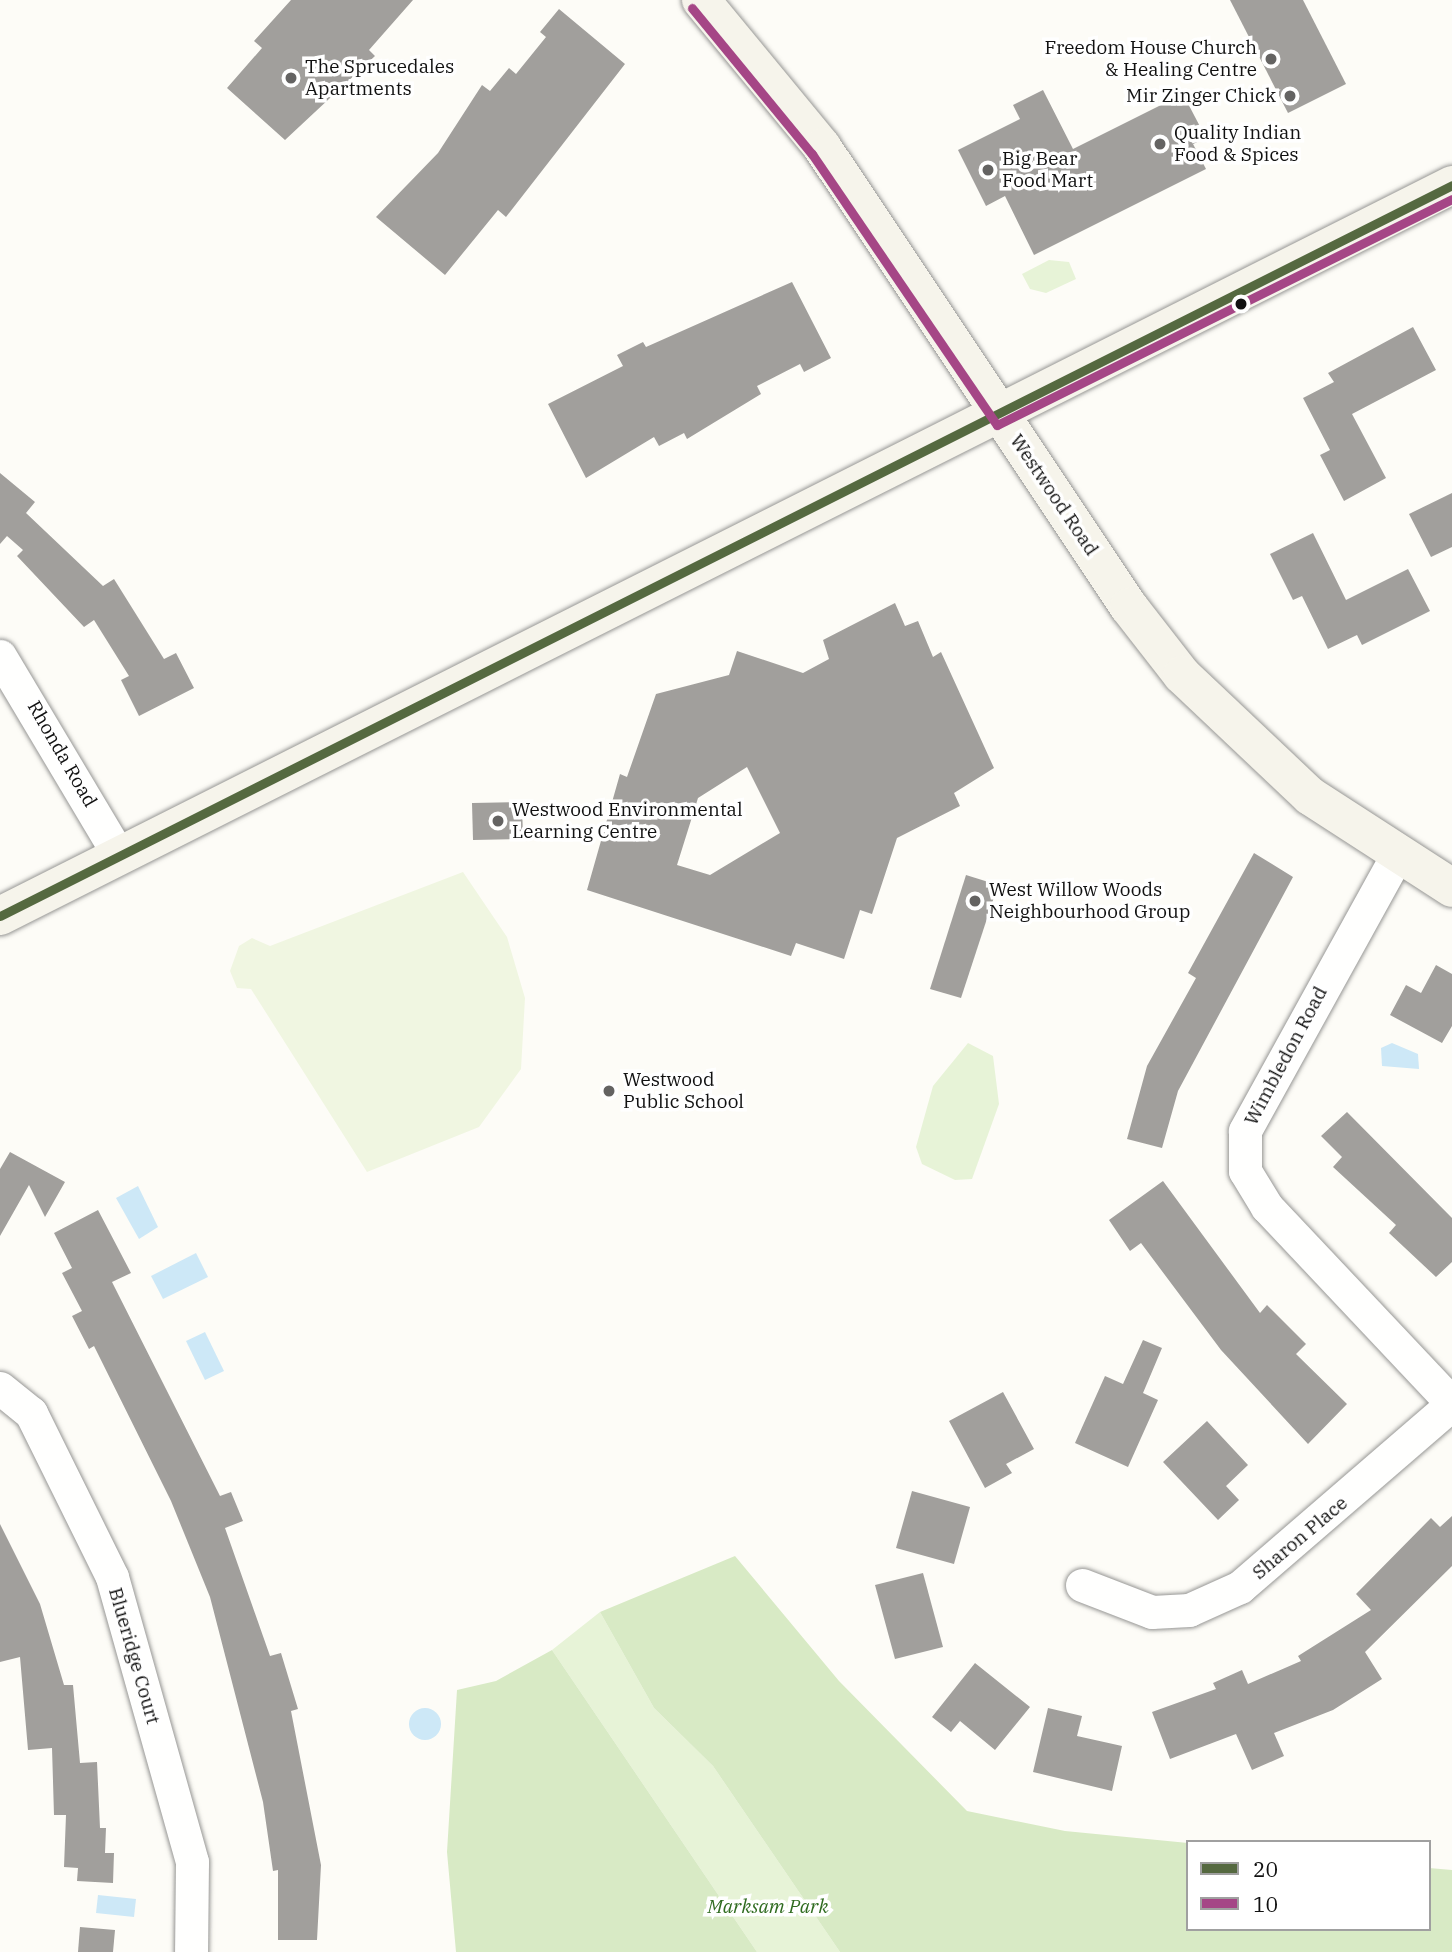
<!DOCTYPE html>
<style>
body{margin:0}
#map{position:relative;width:1452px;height:1952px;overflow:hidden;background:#fdfcf7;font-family:"IBM Plex Serif",serif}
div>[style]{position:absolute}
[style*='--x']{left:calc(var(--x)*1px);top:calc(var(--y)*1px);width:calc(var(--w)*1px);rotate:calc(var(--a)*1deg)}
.green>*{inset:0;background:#e7f3d7}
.forest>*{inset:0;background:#d8eac5}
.pitch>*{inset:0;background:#f0f6e1}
.water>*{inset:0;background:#cde8f7}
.round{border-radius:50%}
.building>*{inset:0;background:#a19f9c}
.roads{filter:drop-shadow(0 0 2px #979795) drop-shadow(0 0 2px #979795)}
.street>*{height:33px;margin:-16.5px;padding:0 16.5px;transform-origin:16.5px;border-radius:16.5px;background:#fffffe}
.secondary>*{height:38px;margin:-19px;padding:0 19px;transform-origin:19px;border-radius:19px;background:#f6f4eb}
.bus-1>*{height:9px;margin:-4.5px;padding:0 4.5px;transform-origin:4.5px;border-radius:4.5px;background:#556940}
.bus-2>*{height:9px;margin:-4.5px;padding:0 4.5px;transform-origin:4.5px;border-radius:4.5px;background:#a54686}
.dots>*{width:19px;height:19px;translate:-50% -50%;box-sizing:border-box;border:4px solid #fff;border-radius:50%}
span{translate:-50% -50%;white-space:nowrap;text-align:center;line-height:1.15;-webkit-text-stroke:7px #fff;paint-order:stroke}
.poi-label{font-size:19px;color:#111}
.right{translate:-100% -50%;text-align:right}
.left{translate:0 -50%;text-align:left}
.street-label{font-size:19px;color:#111}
.park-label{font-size:19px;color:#2f6b1f;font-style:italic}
.legend{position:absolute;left:1186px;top:1840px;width:245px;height:91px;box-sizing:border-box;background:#fff;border:2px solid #a0a0a0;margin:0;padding:9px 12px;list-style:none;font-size:21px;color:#111}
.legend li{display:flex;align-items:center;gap:14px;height:35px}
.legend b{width:35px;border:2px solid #a0a0a0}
</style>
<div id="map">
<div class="green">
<i style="clip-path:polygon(1049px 260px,1069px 262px,1076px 279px,1046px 293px,1030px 289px,1022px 274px)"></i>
<i style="clip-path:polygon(968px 1043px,993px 1056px,999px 1104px,972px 1179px,955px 1180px,922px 1164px,916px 1147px,933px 1086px)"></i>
<i style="clip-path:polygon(600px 1612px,654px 1708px,713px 1766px,840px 1952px,757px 1952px,552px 1650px)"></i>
</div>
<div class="forest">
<i style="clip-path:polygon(735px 1556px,839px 1681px,967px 1811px,1065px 1831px,1188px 1843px,1188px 1929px,1429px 1929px,1429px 1868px,1452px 1870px,1452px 1952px,840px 1952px,713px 1766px,654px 1708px,600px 1612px)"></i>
<i style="clip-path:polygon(552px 1650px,757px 1952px,456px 1952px,447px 1852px,457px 1690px,496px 1681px)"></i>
</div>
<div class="pitch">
<i style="clip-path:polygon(463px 872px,507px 937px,525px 998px,521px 1069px,479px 1127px,367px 1172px,251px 989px,237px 988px,230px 971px,239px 946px,252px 938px,270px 946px)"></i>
</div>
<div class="water">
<i style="clip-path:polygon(1392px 1043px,1418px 1054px,1419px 1069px,1382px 1066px,1381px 1048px)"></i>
<i style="clip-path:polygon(138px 1186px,158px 1227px,139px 1239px,116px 1198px)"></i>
<i style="clip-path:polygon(196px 1253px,208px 1277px,163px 1299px,151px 1276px)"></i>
<i style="clip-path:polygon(205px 1332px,224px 1371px,205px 1380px,186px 1341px)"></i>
<i class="round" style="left:409px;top:1708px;width:32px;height:32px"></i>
<i style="clip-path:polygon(98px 1895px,136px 1899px,134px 1917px,96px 1913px)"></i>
</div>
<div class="building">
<i style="clip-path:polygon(291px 0,413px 0,369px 50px,375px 56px,285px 140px,227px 88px,262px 48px,254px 41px)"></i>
<i style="clip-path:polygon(1230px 0,1303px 0,1346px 84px,1288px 113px)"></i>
<i style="clip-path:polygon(559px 9px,625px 64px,506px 217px,498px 210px,445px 275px,376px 217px,438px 153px,482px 85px,490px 91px,509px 68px,516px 74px,546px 37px,540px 32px)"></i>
<i style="clip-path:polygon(1043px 90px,1073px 149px,1183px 94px,1206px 138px,1193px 144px,1206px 169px,1034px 255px,1005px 196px,986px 206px,958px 150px,1020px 119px,1013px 105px)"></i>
<i style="clip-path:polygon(792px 282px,831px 358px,804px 372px,800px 364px,757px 386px,761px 394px,687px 439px,684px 433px,659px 446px,654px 437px,586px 478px,548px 404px,623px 366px,617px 355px,643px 342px,646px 347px)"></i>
<i style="clip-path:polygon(1413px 327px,1436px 370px,1352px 414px,1386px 478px,1344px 501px,1320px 455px,1330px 450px,1303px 398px,1334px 382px,1328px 373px)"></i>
<i style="clip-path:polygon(0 473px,35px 502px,26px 513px,103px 586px,114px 579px,164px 659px,176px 653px,194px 688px,139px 716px,121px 680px,129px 676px,94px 620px,84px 627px,17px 556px,23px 550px,7px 536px,0 544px)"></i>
<i style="clip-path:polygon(1452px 493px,1452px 547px,1431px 557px,1409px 514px)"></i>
<i style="clip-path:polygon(1313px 533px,1346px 600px,1408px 569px,1430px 611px,1362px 645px,1357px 635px,1328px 649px,1302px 596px,1293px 600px,1270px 554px)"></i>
<i style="clip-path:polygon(evenodd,895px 603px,905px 626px,918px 621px,933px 657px,941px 652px,994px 768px,954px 793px,960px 806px,897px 838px,872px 914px,860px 910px,844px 959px,796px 943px,791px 956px,587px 890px,620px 774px,627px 777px,656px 694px,729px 675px,737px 651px,803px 673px,829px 659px,823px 640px,895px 603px,747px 767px,780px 833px,710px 875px,677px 865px,698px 798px,747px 767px)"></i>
<i style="clip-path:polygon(522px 802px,523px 839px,473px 840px,472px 803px)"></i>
<i style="clip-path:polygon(1254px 853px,1293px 877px,1178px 1091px,1162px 1148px,1127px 1139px,1147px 1066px,1196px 978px,1188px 973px)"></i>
<i style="clip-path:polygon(966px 875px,998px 885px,961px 998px,930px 989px)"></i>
<i style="clip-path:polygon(1436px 965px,1452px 974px,1452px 1026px,1442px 1043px,1390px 1015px,1406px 985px,1421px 993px)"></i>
<i style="clip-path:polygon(1347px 1112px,1452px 1218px,1452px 1262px,1436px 1277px,1389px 1233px,1396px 1225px,1333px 1167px,1342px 1157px,1321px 1136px)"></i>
<i style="clip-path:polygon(10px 1152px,65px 1182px,45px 1217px,29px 1185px,0 1236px,0 1169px)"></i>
<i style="clip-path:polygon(1163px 1181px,1260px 1313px,1267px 1305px,1306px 1344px,1296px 1354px,1347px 1404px,1308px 1444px,1221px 1350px,1141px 1243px,1130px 1251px,1109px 1220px)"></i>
<i style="clip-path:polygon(98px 1210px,131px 1273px,112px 1282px,220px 1496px,231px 1492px,243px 1521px,225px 1528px,270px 1656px,281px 1653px,298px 1709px,291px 1711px,321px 1865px,317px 1940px,278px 1940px,278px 1870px,273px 1871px,263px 1802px,210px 1597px,171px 1501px,94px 1346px,89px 1349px,72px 1316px,82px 1311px,62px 1273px,72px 1268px,54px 1233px)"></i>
<i style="clip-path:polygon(1143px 1340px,1162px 1348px,1143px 1393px,1158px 1400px,1128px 1467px,1075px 1443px,1105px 1376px,1123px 1384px)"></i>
<i style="clip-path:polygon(1003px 1392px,1034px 1449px,1006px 1464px,1012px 1473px,985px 1488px,949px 1421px)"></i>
<i style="clip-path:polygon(1207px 1421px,1248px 1465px,1226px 1486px,1239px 1500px,1218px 1520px,1163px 1462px)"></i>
<i style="clip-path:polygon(912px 1491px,970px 1507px,954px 1564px,896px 1548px)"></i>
<i style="clip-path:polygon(1452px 1516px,1452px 1566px,1365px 1652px,1382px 1679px,1333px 1710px,1274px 1733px,1284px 1756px,1252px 1770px,1236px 1734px,1170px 1759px,1152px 1712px,1216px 1689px,1213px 1683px,1242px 1670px,1248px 1684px,1301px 1661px,1298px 1656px,1371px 1610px,1356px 1594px,1431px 1518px,1440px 1527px)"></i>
<i style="clip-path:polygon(0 1524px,40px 1604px,64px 1685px,73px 1685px,80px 1763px,97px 1762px,100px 1828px,106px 1828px,105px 1853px,114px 1853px,113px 1883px,77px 1881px,78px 1868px,64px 1867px,66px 1815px,54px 1815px,52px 1748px,28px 1750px,20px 1657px,0 1662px)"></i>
<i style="clip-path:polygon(923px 1573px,943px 1647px,895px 1659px,875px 1585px)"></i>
<i style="clip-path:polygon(975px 1663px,1030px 1707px,995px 1750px,960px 1721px,951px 1732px,932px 1717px)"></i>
<i style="clip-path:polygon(1048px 1708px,1082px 1716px,1077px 1736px,1122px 1746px,1112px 1791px,1033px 1772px)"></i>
<i style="clip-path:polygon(80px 1927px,115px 1930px,113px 1952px,78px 1952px)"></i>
</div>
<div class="roads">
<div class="street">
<i style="--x:0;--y:656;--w:233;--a:59.2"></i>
<i style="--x:1396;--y:857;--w:313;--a:118.9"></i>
<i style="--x:1245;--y:1131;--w:40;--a:90"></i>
<i style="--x:1245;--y:1171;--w:42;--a:58.6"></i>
<i style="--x:1267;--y:1207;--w:270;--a:46.7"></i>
<i style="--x:0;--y:1388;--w:40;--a:39"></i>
<i style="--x:31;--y:1413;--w:183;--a:63.7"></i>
<i style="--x:112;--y:1577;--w:296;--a:74.3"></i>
<i style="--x:192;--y:1862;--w:90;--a:90.6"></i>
<i style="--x:1082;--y:1585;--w:75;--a:21.1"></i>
<i style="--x:1152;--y:1612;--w:37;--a:-3"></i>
<i style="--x:1189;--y:1610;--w:56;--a:-24.3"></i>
<i style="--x:1240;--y:1587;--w:280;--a:-40.8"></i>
</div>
<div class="secondary">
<i style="--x:701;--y:0;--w:190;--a:50.5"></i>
<i style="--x:822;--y:147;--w:553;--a:56.28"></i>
<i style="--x:1129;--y:607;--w:86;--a:52.1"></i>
<i style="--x:1182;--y:675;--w:176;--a:43.4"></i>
<i style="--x:1310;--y:796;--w:169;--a:32.9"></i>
<i style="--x:0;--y:916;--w:1626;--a:-26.72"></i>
</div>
</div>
<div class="bus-1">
<i style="--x:0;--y:916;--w:1626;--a:-26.72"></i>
</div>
<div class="bus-2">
<i style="--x:692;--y:8;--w:189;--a:50.6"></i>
<i style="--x:812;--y:154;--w:328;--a:55.7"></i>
<i style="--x:997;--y:425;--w:508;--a:-26.41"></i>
</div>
<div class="dots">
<i style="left:1271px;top:59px;background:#646362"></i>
<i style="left:291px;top:78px;background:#646362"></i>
<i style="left:1290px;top:96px;background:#646362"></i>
<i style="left:1160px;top:144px;background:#646362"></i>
<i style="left:988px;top:170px;background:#646362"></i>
<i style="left:1241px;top:304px;background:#111"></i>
<i style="left:498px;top:821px;background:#646362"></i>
<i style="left:975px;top:901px;background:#646362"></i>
<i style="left:609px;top:1091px;background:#646362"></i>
</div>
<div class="poi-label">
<span class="right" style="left:1257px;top:59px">Freedom House Church<br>&amp; Healing Centre</span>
<span class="left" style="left:305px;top:78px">The Sprucedales<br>Apartments</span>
<span class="right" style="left:1276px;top:96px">Mir Zinger Chick</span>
<span class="left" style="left:1174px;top:144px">Quality Indian<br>Food &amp; Spices</span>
<span class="left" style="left:1002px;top:170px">Big Bear<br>Food Mart</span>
<span class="left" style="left:512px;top:821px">Westwood Environmental<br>Learning Centre</span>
<span class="left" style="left:989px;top:901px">West Willow Woods<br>Neighbourhood Group</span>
<span class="left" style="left:623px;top:1091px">Westwood<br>Public School</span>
</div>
<div class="street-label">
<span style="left:1054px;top:495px;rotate:56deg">Westwood Road</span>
<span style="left:62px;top:754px;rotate:60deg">Rhonda Road</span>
<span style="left:1286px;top:1056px;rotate:-62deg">Wimbledon Road</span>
<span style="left:1300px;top:1538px;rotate:-40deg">Sharon Place</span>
<span style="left:134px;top:1656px;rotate:74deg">Blueridge Court</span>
</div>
<div class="park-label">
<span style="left:768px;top:1907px">Marksam Park</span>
</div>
<ul class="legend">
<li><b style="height:9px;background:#556940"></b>20</li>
<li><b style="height:9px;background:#a54686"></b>10</li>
</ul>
</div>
